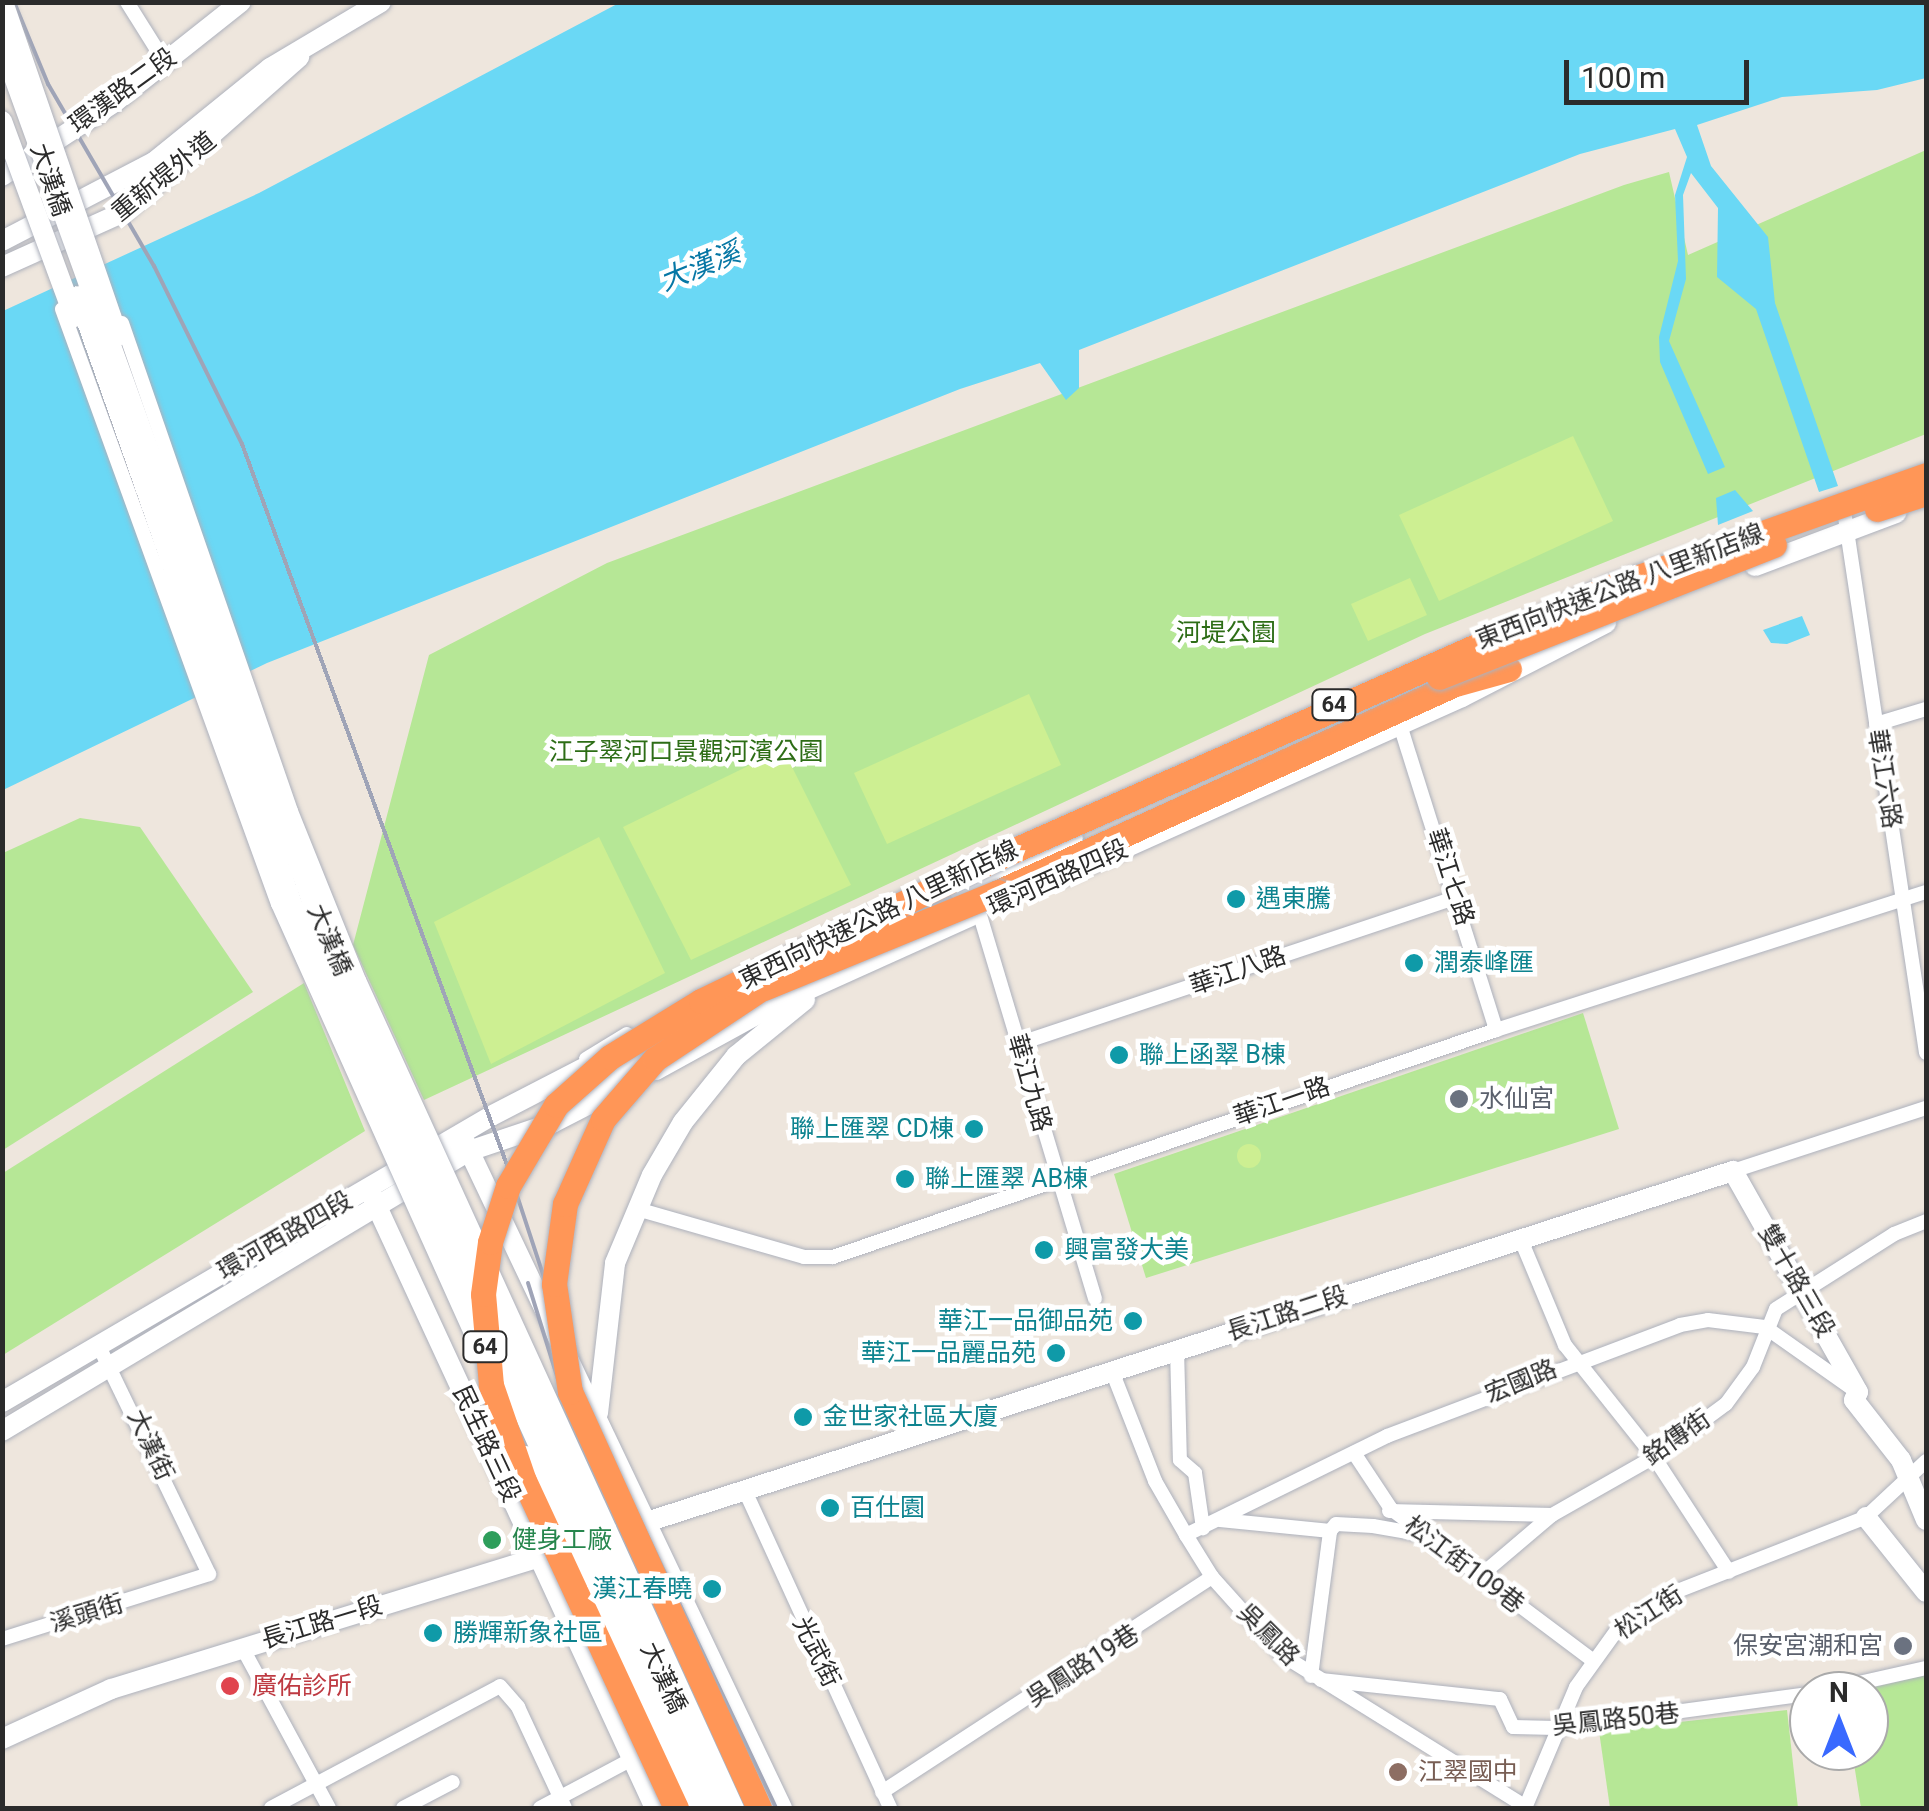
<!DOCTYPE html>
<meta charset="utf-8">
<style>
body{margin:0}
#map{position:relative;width:1929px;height:1811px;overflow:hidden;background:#eee6dd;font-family:Roboto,"Noto Sans TC",sans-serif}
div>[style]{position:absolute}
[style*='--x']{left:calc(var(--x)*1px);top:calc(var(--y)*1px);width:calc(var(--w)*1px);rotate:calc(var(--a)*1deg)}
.green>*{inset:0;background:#b6e796}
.pitch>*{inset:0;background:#cdef92}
.round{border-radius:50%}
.water>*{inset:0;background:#6ad8f5}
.roads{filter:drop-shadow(0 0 2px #adb1bc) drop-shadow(0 0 2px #adb1bc)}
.street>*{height:14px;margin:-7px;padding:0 7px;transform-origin:7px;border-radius:7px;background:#fff}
.secondary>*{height:20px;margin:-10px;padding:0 10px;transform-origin:10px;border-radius:10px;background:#fff}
.highway>*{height:25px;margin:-12.5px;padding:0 12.5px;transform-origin:12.5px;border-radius:12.5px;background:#ff9657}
.rail>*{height:4px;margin:-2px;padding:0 2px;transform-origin:2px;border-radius:2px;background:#9fa4b7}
.bridges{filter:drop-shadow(0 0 2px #adb1bc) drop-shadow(0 0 2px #adb1bc)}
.street-bridge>*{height:14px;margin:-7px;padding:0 7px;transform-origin:7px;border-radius:7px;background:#fff}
.secondary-bridge>*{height:20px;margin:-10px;padding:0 10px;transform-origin:10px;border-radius:10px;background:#fff}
.highway-bridge>*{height:25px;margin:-12.5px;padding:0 12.5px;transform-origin:12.5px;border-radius:12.5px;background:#ff9657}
.dots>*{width:28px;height:28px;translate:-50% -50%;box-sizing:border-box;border:5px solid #fff;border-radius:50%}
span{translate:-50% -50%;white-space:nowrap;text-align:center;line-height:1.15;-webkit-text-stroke:9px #fff;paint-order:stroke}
.shield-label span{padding:2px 8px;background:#fff;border:2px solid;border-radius:8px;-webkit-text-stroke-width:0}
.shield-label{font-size:22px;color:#2b2b2b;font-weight:700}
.street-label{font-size:25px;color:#2b2b2b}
.park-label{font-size:25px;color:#2d6d16}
.culture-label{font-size:25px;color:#0d838f}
.left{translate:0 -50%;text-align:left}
.right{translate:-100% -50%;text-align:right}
.worship-label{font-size:25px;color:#5b616d}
.leisure-label{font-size:25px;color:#27864d}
.health-label{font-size:25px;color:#be3a42}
.education-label{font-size:25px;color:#785e54}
.water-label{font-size:28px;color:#0677a5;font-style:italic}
.frame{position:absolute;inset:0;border:5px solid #2b2b2b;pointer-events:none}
.north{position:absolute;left:1789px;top:1671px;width:100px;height:100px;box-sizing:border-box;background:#fff;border:2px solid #aaa;border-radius:50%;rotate:0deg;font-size:28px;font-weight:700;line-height:40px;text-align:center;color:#2b2b2b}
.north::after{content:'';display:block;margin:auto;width:35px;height:45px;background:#3969ff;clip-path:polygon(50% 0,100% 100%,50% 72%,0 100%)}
.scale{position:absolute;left:1564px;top:60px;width:185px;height:45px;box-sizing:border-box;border:5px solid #2b2b2b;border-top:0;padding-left:12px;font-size:30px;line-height:35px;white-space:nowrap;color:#2b2b2b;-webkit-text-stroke:8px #fff;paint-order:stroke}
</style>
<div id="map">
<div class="green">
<i style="clip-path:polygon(1926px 150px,1926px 434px,1425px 634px,424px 1100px,353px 945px,429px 655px,607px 563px,1624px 185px,1669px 172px,1688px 255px)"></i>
<i style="clip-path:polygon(80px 818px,140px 827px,253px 992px,3px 1150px,3px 853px)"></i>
<i style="clip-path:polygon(304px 983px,365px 1131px,3px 1355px,3px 1173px)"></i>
<i style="clip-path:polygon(1583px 1013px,1619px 1129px,1146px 1278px,1114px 1174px)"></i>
<i style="clip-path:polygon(1926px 1675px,1926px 1808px,1861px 1808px,1852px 1751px,1869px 1751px,1869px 1691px,1858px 1691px)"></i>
<i style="clip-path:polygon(1787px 1710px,1798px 1808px,1610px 1808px,1599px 1731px)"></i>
</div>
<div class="pitch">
<i style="clip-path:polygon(1573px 436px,1613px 521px,1439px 601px,1399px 515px)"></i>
<i style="clip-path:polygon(1410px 578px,1427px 615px,1368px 641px,1351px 604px)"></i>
<i style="clip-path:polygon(1029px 694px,1061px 765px,887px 844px,854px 773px)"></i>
<i style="clip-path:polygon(783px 749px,851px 885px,691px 960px,623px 827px)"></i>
<i style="clip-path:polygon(599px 837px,665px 973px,491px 1064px,434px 922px)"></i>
<i class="round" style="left:1237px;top:1144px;width:24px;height:24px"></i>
</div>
<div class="water">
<i style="clip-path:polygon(619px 3px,1926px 3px,1926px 78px,1877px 90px,1782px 97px,1697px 125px,1711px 166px,1768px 237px,1775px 303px,1838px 486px,1819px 492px,1756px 309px,1717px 277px,1718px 208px,1691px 173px,1683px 195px,1686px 279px,1669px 341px,1725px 467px,1708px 474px,1660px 362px,1659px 337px,1678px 261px,1675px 195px,1687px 157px,1675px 129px,1580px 154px,1079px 350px,1079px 388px,1066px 400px,1040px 363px,960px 389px,267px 663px,3px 790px,3px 311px,259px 193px)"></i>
<i style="clip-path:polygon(1735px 490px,1753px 511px,1718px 525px,1716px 498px)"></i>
<i style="clip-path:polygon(1802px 616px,1810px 635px,1787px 644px,1771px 643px,1763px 630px)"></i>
</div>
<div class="roads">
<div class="street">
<i style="--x:127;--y:2;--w:70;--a:57.9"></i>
<i style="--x:1843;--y:504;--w:555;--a:81.4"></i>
<i style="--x:1876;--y:724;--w:52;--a:-16.7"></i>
<i style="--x:1400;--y:725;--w:320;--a:72.5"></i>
<i style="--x:976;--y:902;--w:414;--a:73.3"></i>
<i style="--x:1018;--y:1044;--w:463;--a:-18.5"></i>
<i style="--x:586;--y:1059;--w:48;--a:-31.4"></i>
<i style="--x:1733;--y:1171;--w:203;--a:-18.1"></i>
<i style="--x:637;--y:1209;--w:174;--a:16"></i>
<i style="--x:804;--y:1257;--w:29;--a:0"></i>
<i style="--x:833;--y:1257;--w:701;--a:-18.9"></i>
<i style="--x:1496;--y:1030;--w:452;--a:-17.8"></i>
<i style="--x:1521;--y:1240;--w:114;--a:67.3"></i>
<i style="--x:1565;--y:1345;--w:143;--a:51.5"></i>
<i style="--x:1654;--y:1457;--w:137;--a:56.9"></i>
<i style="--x:1177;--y:1349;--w:111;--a:88.5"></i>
<i style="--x:1180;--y:1460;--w:20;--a:41"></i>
<i style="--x:1195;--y:1473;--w:56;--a:81.7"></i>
<i style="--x:1112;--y:1371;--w:118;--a:68.6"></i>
<i style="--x:1155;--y:1481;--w:62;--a:60.1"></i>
<i style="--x:1186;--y:1535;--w:49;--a:58.2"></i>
<i style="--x:1212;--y:1577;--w:105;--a:48.1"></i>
<i style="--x:1282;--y:1655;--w:287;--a:31.9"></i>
<i style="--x:1354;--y:1453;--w:67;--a:56.5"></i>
<i style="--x:1391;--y:1509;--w:251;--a:36.9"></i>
<i style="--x:746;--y:1493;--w:346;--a:65.4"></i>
<i style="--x:1389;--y:1511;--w:163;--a:1.4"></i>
<i style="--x:1220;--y:1520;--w:111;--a:5.7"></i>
<i style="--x:1330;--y:1531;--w:9;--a:-49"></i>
<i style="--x:1336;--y:1524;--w:37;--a:3"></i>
<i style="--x:1373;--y:1526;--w:47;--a:9.9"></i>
<i style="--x:1186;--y:1535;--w:224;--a:-26.2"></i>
<i style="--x:1387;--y:1436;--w:313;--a:-20.7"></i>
<i style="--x:1680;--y:1325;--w:28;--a:-10"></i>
<i style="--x:1708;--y:1320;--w:57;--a:7"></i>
<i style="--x:1765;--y:1327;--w:108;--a:35.2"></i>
<i style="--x:1480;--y:1576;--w:94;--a:-40.3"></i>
<i style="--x:1552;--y:1515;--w:117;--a:-29.6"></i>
<i style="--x:1654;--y:1457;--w:89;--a:-36.4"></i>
<i style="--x:1726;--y:1404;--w:46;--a:-53.9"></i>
<i style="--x:1753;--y:1367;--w:62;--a:-68.4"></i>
<i style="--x:1776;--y:1309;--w:140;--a:-32.4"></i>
<i style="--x:1894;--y:1234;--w:35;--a:-22"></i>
<i style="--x:2;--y:1639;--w:217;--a:-17.4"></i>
<i style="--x:209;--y:1574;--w:255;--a:-115.8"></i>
<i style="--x:242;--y:1647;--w:183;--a:61.6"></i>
<i style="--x:1311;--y:1676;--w:146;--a:-82.5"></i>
<i style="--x:1321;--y:1680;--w:180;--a:6.1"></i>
<i style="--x:1500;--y:1699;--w:31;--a:65"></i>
<i style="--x:1513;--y:1727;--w:43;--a:1.3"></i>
<i style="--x:1556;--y:1728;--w:255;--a:-7.7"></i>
<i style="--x:1823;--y:1691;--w:106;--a:-12.6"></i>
<i style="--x:882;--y:1792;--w:394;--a:-33.1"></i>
<i style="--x:271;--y:1808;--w:259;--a:-28"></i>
<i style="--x:500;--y:1686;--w:28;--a:49"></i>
<i style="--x:518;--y:1707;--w:111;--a:65"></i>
<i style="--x:403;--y:1808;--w:56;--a:-27.5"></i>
<i style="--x:540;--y:1808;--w:104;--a:-28"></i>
<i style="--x:1525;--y:1808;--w:131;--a:-67.1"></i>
<i style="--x:1576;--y:1687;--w:70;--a:-54.3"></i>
<i style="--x:1617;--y:1630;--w:69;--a:-33.2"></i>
<i style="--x:1675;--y:1592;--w:205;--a:-21.4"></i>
<i style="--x:1866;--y:1517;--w:82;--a:-43"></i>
</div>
<div class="secondary">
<i style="--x:2;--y:176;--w:136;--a:-33.3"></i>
<i style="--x:116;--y:101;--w:159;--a:-38.4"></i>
<i style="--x:2;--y:241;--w:171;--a:-27.5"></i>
<i style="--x:154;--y:162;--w:149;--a:-39"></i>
<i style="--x:270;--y:68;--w:129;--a:-30.7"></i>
<i style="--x:2;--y:267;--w:134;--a:-24.3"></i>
<i style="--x:124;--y:212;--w:234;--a:-41.5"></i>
<i style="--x:1755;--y:566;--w:151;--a:-20.6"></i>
<i style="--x:1062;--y:876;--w:438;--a:-24.1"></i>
<i style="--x:1462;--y:697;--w:162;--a:-27.2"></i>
<i style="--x:959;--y:890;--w:125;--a:-24.5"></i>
<i style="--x:656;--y:1070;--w:137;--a:-28.8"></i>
<i style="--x:776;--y:1004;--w:214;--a:-24.3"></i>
<i style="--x:591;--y:1084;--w:86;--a:-29.8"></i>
<i style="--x:463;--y:1138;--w:742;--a:64.54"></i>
<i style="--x:373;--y:1198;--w:672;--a:65.19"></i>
<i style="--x:2;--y:1402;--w:566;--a:-30.32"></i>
<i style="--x:491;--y:1116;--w:126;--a:-27.4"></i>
<i style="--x:598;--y:1413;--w:151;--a:-83.5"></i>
<i style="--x:615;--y:1263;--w:95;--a:-67.2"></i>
<i style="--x:652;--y:1175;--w:61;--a:-59.7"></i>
<i style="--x:683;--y:1122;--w:85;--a:-51.2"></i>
<i style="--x:736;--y:1056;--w:89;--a:-39.1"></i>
<i style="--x:2;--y:1431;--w:545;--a:-30.95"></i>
<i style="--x:469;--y:1151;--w:88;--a:-18.6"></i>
<i style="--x:552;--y:1123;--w:88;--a:-27.1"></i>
<i style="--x:1866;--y:1517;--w:96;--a:51.3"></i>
<i style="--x:619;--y:1531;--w:1171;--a:-17.91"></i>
<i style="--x:1733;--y:1171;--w:254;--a:60.5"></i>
<i style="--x:1858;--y:1392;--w:9;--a:117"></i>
<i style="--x:1854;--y:1400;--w:76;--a:51.9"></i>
<i style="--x:1901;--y:1460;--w:65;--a:67.4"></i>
<i style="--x:2;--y:1739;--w:120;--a:-24.6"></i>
<i style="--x:111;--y:1689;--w:478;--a:-17.1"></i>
</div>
<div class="highway">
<i style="--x:998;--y:892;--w:502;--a:-24.47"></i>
<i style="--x:1455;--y:684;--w:56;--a:-15.5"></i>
</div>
</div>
<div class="rail">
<i style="--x:14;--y:2;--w:89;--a:67.5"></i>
<i style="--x:48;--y:84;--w:211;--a:59.8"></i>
<i style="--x:154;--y:266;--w:199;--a:63.7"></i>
<i style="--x:242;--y:444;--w:768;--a:69.82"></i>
<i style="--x:507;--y:1165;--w:256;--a:71.8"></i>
<i style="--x:587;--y:1408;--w:442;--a:64.7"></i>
<i style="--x:528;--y:1283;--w:158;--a:72.7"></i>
<i style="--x:575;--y:1434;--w:411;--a:65.4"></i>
</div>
<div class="bridges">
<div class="street-bridge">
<i style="--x:62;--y:309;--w:633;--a:70.05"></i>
<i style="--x:278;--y:904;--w:495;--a:65.8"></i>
<i style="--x:122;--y:323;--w:516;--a:70.9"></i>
<i style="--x:291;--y:811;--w:182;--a:68.1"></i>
<i style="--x:359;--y:980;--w:910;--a:65.46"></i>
<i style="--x:526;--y:1453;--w:391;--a:65.2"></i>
</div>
<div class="secondary-bridge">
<i style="--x:3;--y:2;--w:353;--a:71"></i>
<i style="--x:2;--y:44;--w:912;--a:70.13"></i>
<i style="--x:312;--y:902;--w:995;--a:65.6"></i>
<i style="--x:2;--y:121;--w:209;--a:69.8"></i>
<i style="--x:78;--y:296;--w:642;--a:70.63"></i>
<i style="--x:291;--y:902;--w:996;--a:65.49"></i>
</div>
<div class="highway-bridge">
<i style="--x:1877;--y:509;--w:52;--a:-18.1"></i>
<i style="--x:1439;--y:677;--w:360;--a:-21.5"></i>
<i style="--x:764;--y:988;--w:253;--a:-22.3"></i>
<i style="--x:676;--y:1808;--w:361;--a:-114.9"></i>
<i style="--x:524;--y:1481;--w:102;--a:-109"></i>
<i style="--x:491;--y:1385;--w:91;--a:-95"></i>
<i style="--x:483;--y:1294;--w:52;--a:-82.3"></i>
<i style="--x:490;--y:1242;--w:59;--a:-72.2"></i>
<i style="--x:508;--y:1186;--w:94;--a:-59.3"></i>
<i style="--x:556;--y:1105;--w:72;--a:-41.6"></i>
<i style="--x:610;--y:1057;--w:107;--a:-31.6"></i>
<i style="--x:701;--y:1001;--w:321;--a:-25.8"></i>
<i style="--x:990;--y:861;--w:678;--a:-23.84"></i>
<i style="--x:1610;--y:587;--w:335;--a:-19.5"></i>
<i style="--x:759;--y:1808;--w:457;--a:-114.4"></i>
<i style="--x:570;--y:1392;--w:109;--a:-98.4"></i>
<i style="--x:554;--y:1284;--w:81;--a:-82.2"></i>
<i style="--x:565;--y:1204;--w:93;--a:-65.9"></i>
<i style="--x:603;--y:1119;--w:79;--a:-49.1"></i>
<i style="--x:655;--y:1059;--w:128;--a:-33.6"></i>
</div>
</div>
<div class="dots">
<i style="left:1236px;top:899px;background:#0f9aa8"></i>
<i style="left:1414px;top:963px;background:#0f9aa8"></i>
<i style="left:1119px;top:1055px;background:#0f9aa8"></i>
<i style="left:1459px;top:1099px;background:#6b7280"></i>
<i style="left:974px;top:1129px;background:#0f9aa8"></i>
<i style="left:905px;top:1179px;background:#0f9aa8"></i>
<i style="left:1044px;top:1250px;background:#0f9aa8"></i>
<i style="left:1133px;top:1321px;background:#0f9aa8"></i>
<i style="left:1056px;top:1353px;background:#0f9aa8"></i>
<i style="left:803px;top:1417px;background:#0f9aa8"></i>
<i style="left:830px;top:1508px;background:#0f9aa8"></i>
<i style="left:492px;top:1540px;background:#2e9e5b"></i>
<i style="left:712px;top:1589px;background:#0f9aa8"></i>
<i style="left:433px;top:1633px;background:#0f9aa8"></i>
<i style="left:1903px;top:1646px;background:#6b7280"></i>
<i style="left:230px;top:1686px;background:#e0444e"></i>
<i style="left:1398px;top:1772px;background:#8d6e63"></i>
</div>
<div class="shield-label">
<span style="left:1334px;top:705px">64</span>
<span style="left:485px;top:1347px">64</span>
</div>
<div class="street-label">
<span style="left:123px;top:91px;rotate:-36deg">環漢路二段</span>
<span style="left:164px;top:177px;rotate:-39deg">重新堤外道</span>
<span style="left:50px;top:180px;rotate:71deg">大漢橋</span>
<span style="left:1620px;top:587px;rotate:-21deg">東西向快速公路 八里新店線</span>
<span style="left:1884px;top:779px;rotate:81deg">華江六路</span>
<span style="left:1450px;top:877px;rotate:72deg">華江七路</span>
<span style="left:1058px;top:878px;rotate:-24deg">環河西路四段</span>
<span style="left:879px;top:915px;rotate:-26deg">東西向快速公路 八里新店線</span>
<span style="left:329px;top:940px;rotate:67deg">大漢橋</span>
<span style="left:1238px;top:971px;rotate:-19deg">華江八路</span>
<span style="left:1029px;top:1083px;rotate:74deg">華江九路</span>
<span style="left:1282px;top:1102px;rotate:-19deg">華江一路</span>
<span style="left:285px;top:1236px;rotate:-30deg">環河西路四段</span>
<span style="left:1796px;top:1281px;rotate:60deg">雙十路三段</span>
<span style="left:1287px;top:1314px;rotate:-18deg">長江路二段</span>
<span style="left:1521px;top:1382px;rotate:-22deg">宏國路</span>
<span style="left:1677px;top:1438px;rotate:-35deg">銘傳街</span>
<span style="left:486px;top:1444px;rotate:65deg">民生路三段</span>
<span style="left:150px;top:1445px;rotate:65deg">大漢街</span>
<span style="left:1464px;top:1565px;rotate:37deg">松江街109巷</span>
<span style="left:1649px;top:1613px;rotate:-33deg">松江街</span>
<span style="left:87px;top:1614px;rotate:-17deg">溪頭街</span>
<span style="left:322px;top:1623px;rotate:-17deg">長江路一段</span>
<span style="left:1268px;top:1635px;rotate:45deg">吳鳳路</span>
<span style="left:816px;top:1652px;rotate:64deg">光武街</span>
<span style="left:1083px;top:1666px;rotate:-33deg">吳鳳路19巷</span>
<span style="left:663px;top:1678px;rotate:65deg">大漢橋</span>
<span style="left:1616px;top:1720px;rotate:-6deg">吳鳳路50巷</span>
</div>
<div class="park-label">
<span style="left:1226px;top:633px">河堤公園</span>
<span style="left:686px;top:752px">江子翠河口景觀河濱公園</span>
</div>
<div class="culture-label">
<span class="left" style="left:1256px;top:899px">遇東騰</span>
<span class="left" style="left:1434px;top:963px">潤泰峰匯</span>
<span class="left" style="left:1139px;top:1055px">聯上函翠 B棟</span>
<span class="right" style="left:954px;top:1129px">聯上匯翠 CD棟</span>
<span class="left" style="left:925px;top:1179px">聯上匯翠 AB棟</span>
<span class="left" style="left:1064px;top:1250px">興富發大美</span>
<span class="right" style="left:1113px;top:1321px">華江一品御品苑</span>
<span class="right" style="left:1036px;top:1353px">華江一品麗品苑</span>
<span class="left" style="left:823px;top:1417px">金世家社區大廈</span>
<span class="left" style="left:850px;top:1508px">百仕園</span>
<span class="right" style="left:692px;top:1589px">漢江春曉</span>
<span class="left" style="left:453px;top:1633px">勝輝新象社區</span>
</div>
<div class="worship-label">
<span class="left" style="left:1479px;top:1099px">水仙宮</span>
<span class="right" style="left:1883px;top:1646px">保安宮潮和宮</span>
</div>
<div class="leisure-label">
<span class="left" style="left:512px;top:1540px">健身工廠</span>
</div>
<div class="health-label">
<span class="left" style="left:252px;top:1686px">廣佑診所</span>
</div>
<div class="education-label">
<span class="left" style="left:1418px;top:1772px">江翠國中</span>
</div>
<div class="water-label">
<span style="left:700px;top:267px;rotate:-22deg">大漢溪</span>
</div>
<div class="frame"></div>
<div class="north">N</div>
<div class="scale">100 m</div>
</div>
